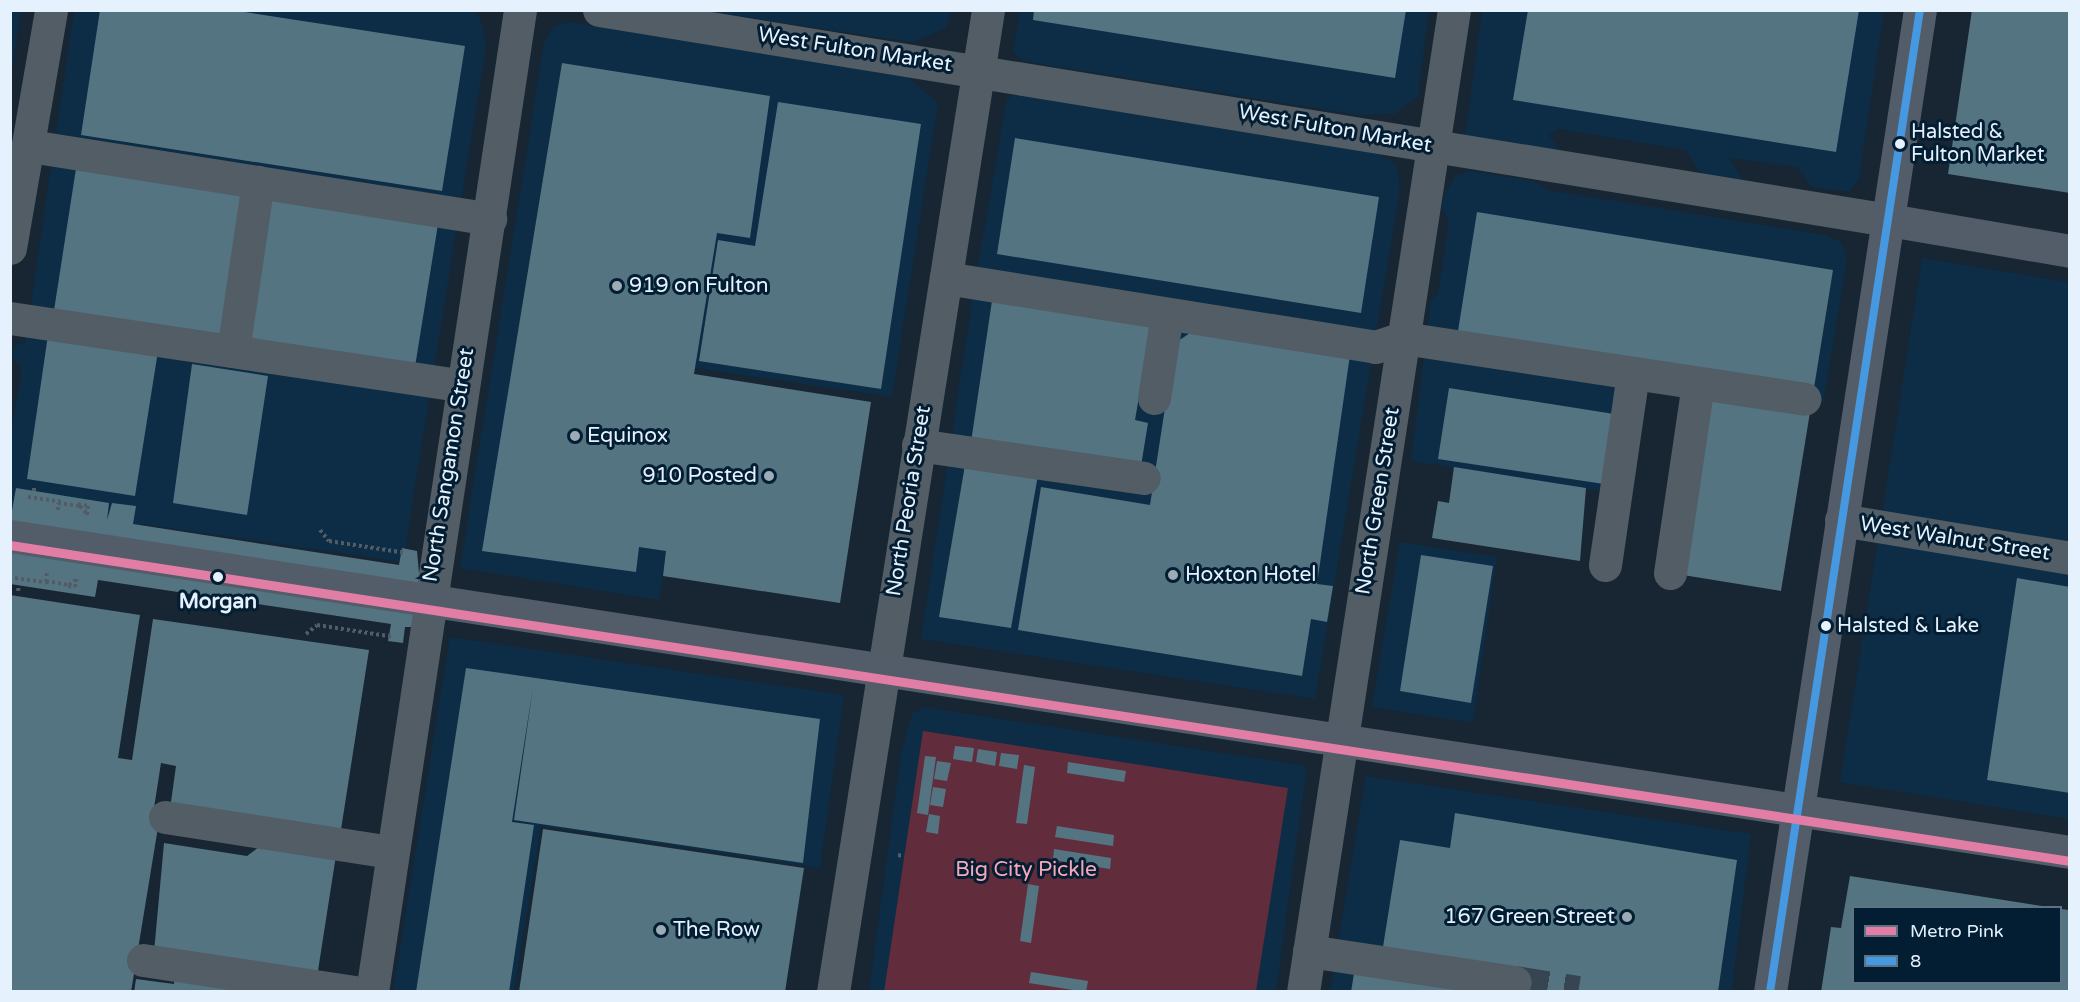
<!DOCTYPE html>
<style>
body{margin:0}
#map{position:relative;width:2080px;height:1002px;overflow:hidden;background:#172632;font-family:"Varela Round",sans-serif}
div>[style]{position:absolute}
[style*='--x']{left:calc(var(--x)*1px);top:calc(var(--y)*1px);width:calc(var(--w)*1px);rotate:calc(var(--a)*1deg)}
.built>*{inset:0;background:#0c2d45}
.green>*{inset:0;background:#612d3d}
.building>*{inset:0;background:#557482}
.minor-tunnel>*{height:33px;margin-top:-16.5px;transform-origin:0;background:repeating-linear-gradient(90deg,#364551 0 33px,transparent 0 49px)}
.path>*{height:4px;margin-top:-2px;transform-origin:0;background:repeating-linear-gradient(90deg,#525c65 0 3px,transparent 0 6px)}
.minor>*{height:33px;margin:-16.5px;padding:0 16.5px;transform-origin:16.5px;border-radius:16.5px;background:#525d66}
.major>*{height:33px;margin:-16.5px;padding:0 16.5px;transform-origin:16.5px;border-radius:16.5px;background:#535c69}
.bus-1>*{height:8px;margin:-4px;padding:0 4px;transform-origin:4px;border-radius:4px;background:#4699e1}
.metro-1>*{height:9px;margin:-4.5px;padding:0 4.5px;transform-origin:4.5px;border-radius:4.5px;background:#e27ea6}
.dots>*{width:16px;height:16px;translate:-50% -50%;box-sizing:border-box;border:3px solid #031e33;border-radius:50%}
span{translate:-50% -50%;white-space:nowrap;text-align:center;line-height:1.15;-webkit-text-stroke:6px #031e33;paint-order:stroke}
.bus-label{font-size:20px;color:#e5f2fe}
.left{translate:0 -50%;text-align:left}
.street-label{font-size:21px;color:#e5f2fe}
.poi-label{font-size:21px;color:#e5f2fe}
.right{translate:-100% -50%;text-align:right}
.stop-label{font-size:21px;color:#e5f2fe;font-weight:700}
.park-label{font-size:21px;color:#f6a8b9}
.frame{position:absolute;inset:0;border:12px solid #e5f2fe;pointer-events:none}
.legend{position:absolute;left:1852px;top:906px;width:210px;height:78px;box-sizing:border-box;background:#031e33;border:2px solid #5d7384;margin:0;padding:8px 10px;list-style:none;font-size:18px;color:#e5f2fe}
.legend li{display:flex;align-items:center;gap:12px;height:30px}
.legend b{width:30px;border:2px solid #5d7384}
</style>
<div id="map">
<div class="built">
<i style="clip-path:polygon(11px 10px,21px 11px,11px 75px,10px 11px)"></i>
<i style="clip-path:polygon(74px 11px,473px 10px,480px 17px,486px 46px,403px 562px,142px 524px,140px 533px,104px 533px,11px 518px,11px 434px,22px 369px,12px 356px,16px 344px,25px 343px)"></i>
<i style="clip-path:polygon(703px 11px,952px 11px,946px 28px,913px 42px)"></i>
<i style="clip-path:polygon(1019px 11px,1429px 11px,1418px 96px,1395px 114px,1358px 115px,1022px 61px,1013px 51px)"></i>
<i style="clip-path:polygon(1482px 11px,1884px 11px,1859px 179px,1849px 192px,1811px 187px,1797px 167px,1729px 158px,1744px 182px,1703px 177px,1686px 150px,1558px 129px,1549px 135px,1562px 154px,1465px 137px)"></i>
<i style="clip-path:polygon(568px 22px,907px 77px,938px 103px,892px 397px,695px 368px,659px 600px,460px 568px,544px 43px,553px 27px)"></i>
<i style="clip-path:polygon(1017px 92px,1371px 149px,1397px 165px,1400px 190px,1315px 699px,921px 639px,975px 282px,1007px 99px)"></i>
<i style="clip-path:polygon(1471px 171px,1534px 181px,1548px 190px,1825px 235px,1842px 243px,1847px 260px,1823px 403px,1633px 373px,1615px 493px,1411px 461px,1431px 300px,1438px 293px,1449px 222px,1442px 209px,1444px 196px,1456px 175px)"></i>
<i style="clip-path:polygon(1922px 258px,2069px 282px,2069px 819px,1840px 782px)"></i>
<i style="clip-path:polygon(1400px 542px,1497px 557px,1473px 723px,1372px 707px)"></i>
<i style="clip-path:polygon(450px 637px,844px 695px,820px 868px,541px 826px,514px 991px,393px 992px)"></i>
<i style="clip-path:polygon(924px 707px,1307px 766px,1276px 991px,869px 992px,901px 753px,912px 714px)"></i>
<i style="clip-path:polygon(1366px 776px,1751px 834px,1732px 991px,1330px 992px)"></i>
</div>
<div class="green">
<i style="clip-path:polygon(923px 731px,1288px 788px,1256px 991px,884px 992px)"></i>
</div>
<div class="building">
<i style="clip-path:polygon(100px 10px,231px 10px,465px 46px,442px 191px,81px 135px)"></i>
<i style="clip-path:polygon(1034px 10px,1406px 10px,1395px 78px,1033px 20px)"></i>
<i style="clip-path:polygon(1528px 10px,1859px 10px,1836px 152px,1513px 100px)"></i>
<i style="clip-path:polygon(1972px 10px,2070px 10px,2070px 193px,1948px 174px)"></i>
<i style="clip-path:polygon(562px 63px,770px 96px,750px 238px,717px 233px,694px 374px,871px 402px,840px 603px,663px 576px,666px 551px,639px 547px,636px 572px,482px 551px)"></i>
<i style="clip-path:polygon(778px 102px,921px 124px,881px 389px,699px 361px,718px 240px,755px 246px)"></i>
<i style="clip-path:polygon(1015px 138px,1379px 197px,1361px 313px,997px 254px)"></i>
<i style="clip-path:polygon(77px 162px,243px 187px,219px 342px,53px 317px)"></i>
<i style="clip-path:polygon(272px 192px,439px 218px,414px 373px,248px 347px)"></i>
<i style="clip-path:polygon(1477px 212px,1833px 270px,1814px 388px,1458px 331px)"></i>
<i style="clip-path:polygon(993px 294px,1152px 320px,1135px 420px,1148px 423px,1141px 466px,971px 442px)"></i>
<i style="clip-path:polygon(1193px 331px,1350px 355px,1317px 584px,1333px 586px,1327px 622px,1311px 619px,1302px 676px,1018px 630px,1041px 487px,1150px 505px,1175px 343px)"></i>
<i style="clip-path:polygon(48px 335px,158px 351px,135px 496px,27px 479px)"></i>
<i style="clip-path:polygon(192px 364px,268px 376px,247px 515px,173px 503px)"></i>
<i style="clip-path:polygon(1449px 388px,1614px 414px,1604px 484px,1438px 459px)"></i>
<i style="clip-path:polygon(1712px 396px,1810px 412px,1781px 591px,1683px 575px)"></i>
<i style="clip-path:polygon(965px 465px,1038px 475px,1011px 628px,939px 617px)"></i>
<i style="clip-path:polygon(1454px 467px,1586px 488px,1580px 561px,1432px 538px,1438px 501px,1449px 503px)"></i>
<i style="clip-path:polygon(16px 488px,109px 503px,107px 520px,112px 503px,136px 506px,133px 524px,399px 565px,402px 548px,417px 551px,420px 584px,10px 522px)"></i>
<i style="clip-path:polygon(10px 549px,415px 611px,413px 627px,405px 627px,403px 643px,388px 641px,391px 624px,98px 580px,95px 597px,10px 584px)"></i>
<i style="clip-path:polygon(1421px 555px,1493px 566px,1471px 703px,1400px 691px)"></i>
<i style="clip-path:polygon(2017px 578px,2070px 587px,2070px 793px,1987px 780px)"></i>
<i style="clip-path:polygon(10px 595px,140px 615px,118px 758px,132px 760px,153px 619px,369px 650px,340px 836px,170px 809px,176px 766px,161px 763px,154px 808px,161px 809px,131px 992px,10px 992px)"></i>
<i style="clip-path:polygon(466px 668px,820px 719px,803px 863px,514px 820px,533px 687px,512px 822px,534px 825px,509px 992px,416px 992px)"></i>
<i style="clip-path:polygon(955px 746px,974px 748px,972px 762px,953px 759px)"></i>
<i style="clip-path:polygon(978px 749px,997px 752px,995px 766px,976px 762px)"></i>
<i style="clip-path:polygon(1001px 753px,1019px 755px,1017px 769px,999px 766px)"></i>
<i style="clip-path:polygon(925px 756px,936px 757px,928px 815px,917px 813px)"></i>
<i style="clip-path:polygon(937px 761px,951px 763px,947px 781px,934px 779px)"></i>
<i style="clip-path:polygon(1068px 762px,1126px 771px,1124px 782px,1067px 773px)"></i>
<i style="clip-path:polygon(1024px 765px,1035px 767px,1027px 824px,1016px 823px)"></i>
<i style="clip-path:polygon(933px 787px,946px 789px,943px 807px,930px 805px)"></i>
<i style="clip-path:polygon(1455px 813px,1737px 860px,1718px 992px,1514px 992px,1382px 953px,1400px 840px,1450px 848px)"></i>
<i style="clip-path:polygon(929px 814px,940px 816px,938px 834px,926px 832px)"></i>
<i style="clip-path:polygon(1057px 826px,1114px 835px,1113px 846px,1055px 837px)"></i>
<i style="clip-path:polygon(543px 829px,804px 868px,785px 992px,519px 992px)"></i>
<i style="clip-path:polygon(268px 840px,337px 849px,317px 977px,154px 952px,164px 843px,247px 856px)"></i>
<i style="clip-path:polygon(1054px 849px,1111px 858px,1110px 869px,1053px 860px)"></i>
<i style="clip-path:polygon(1850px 876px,2042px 906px,1854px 908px,1854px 982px,2060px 982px,2060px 909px,2070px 910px,2070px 992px,1821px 992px,1831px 927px,1841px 928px)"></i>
<i style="clip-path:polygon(1028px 884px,1039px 886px,1031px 943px,1020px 941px)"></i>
<i style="clip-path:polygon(1355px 967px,1498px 992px,1351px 992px)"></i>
<i style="clip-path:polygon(1031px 972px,1088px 981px,1086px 992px,1029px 983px)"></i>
<i style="clip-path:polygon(175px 973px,288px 992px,134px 992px,136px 979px,174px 984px)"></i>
</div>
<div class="minor-tunnel">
<i style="--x:1515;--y:982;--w:64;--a:9"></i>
</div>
<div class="path">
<i style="--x:34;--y:491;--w:5;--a:-90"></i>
<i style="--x:28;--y:497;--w:34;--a:8"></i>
<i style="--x:78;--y:504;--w:10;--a:11"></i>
<i style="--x:88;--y:506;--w:9;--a:96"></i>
<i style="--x:58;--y:510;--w:7;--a:-90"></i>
<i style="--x:58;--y:503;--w:22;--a:8"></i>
<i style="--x:80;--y:506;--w:12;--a:48"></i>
<i style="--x:320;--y:530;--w:14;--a:51"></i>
<i style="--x:329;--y:541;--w:78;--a:8.9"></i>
<i style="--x:47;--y:573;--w:8;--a:97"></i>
<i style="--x:46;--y:581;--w:23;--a:10"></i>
<i style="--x:69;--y:585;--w:10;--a:-37"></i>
<i style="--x:15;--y:578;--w:34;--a:8"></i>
<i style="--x:68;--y:586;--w:7;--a:8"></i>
<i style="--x:75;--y:587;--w:8;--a:-76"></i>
<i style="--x:18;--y:591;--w:6;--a:-81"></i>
<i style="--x:306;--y:634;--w:14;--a:-39"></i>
<i style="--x:317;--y:625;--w:78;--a:8.9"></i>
<i style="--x:898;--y:855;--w:6;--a:9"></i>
</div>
<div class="minor">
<i style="--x:599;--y:10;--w:1307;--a:9.25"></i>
<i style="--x:30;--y:146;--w:466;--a:9"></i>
<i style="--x:10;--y:248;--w:242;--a:-80.2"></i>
<i style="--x:946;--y:278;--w:435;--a:9.1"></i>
<i style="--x:1375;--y:347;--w:29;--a:-18"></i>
<i style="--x:1403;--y:338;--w:406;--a:8.6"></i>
<i style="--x:10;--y:318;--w:455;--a:8.5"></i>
<i style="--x:233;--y:351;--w:171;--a:-81.6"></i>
<i style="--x:1154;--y:398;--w:85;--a:-81.2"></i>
<i style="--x:918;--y:445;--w:228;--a:8.3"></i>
<i style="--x:1841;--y:520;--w:232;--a:9.4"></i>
<i style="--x:1605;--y:565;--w:194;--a:-81.7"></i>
<i style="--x:1670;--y:573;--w:192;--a:-81.6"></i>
<i style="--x:165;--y:817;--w:230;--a:8.8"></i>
<i style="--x:1309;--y:951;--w:208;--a:8.6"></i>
<i style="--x:143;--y:960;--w:214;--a:8.6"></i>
<i style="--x:372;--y:992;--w:993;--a:-81.43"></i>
<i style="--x:833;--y:992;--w:994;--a:-81.03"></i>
<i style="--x:1303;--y:992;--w:994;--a:-81.26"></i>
</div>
<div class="major">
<i style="--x:1889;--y:220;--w:184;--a:9.7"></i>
<i style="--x:10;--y:536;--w:2084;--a:8.72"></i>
<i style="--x:1770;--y:992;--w:993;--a:-81.32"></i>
</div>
<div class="bus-1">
<i style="--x:1770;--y:992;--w:993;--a:-81.32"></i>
</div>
<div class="metro-1">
<i style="--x:10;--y:545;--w:2084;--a:8.72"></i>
</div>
<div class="dots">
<i style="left:1900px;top:144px;background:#e5f2fe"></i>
<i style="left:617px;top:286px;background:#9dabb7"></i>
<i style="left:575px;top:436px;background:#9dabb7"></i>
<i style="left:769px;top:476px;background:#9dabb7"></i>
<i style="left:1173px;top:575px;background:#9dabb7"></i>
<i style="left:218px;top:577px;background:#e5f2fe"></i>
<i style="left:1826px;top:626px;background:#e5f2fe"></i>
<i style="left:1627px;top:917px;background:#9dabb7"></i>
<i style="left:661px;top:930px;background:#9dabb7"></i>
</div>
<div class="bus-label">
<span class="left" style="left:1911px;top:144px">Halsted &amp;<br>Fulton Market</span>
<span class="left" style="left:1837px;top:626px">Halsted &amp; Lake</span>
</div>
<div class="street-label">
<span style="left:855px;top:50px;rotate:9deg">West Fulton Market</span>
<span style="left:1335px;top:129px;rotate:10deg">West Fulton Market</span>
<span style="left:449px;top:465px;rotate:-81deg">North Sangamon Street</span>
<span style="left:909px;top:501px;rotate:-81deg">North Peoria Street</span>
<span style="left:1378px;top:501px;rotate:-81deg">North Green Street</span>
<span style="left:1955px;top:539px;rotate:9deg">West Walnut Street</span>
</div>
<div class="poi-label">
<span class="left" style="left:629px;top:286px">919 on Fulton</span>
<span class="left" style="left:587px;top:436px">Equinox</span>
<span class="right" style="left:757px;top:476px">910 Posted</span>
<span class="left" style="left:1185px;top:575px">Hoxton Hotel</span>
<span class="right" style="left:1615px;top:917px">167 Green Street</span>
<span class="left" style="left:673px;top:930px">The Row</span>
</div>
<div class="stop-label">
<span style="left:218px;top:602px">Morgan</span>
</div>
<div class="park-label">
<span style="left:1026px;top:870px">Big City Pickle</span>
</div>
<div class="frame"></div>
<ul class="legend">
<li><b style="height:8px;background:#e27ea6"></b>Metro Pink</li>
<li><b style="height:8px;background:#4699e1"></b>8</li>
</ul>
</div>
